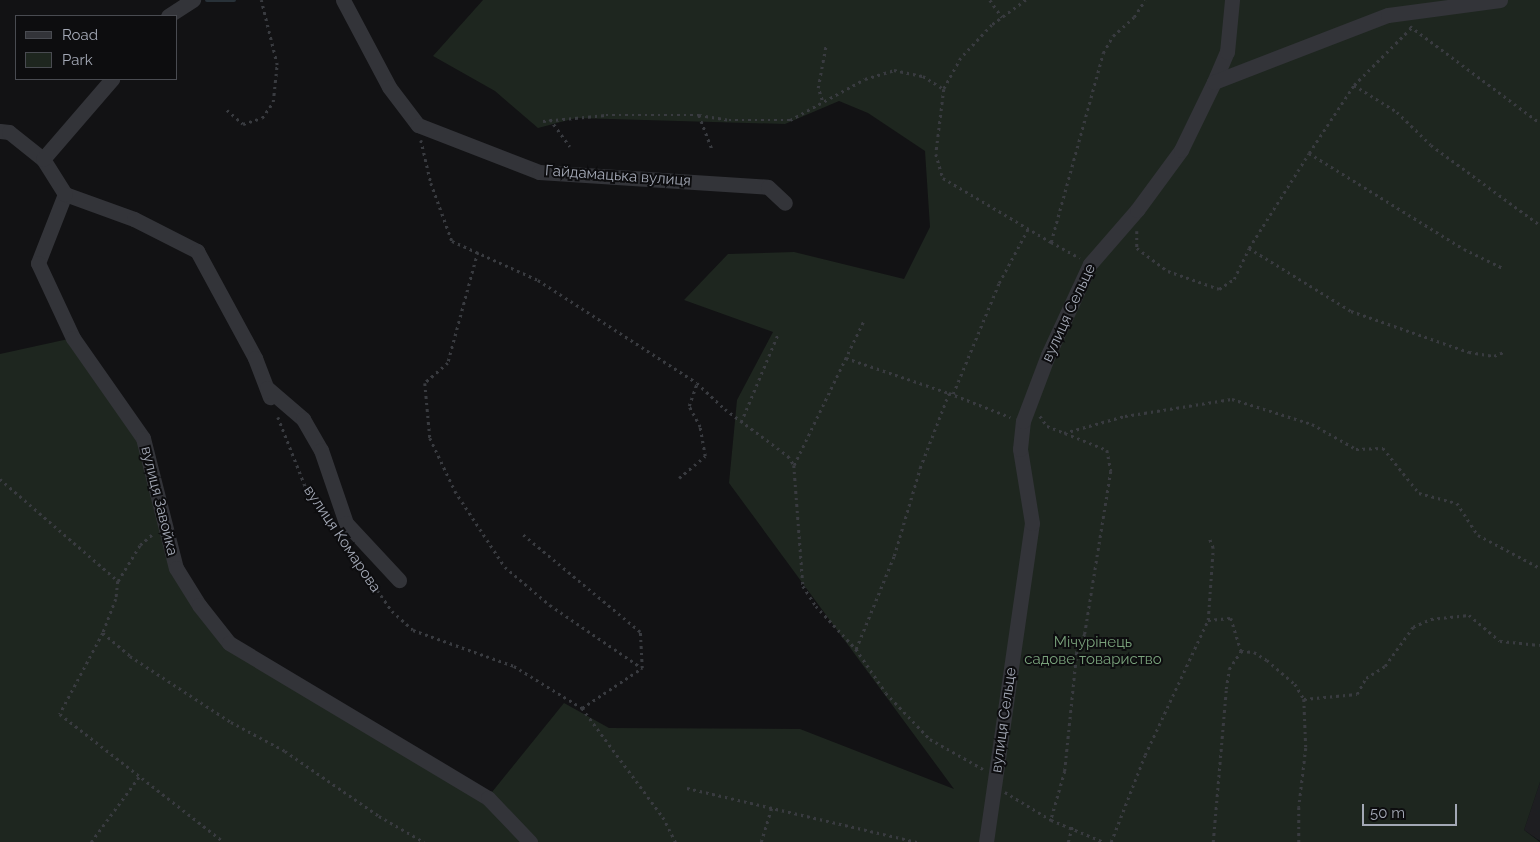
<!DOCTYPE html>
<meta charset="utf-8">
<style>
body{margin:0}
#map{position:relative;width:1540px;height:842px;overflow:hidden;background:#121214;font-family:Raleway,sans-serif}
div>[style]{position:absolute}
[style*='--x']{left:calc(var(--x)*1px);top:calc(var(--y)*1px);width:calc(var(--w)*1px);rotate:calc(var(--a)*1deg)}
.built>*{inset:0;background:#1e1e21}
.green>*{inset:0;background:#1e261f}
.stream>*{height:4px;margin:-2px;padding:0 2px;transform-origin:2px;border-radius:2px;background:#283138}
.path>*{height:2.5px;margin-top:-1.25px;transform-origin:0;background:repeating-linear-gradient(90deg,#393b40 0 2.5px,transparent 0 6.5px)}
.minor>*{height:15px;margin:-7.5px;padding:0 7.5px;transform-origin:7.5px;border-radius:7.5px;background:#333439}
span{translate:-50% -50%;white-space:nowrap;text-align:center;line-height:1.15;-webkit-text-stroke:4px #0d0d0f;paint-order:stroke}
.street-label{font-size:15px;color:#a3a8b5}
.park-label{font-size:15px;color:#79a17b}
.legend{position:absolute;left:15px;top:15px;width:162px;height:65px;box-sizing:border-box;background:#0d0d0f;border:1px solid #494b51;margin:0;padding:6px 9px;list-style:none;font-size:15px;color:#a3a8b5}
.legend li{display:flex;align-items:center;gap:10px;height:25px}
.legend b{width:25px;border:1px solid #494b51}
.scale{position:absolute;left:1362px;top:804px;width:95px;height:22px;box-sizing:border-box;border:2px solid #a3a8b5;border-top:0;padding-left:6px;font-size:15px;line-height:18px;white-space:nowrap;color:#a3a8b5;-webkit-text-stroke:4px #0d0d0f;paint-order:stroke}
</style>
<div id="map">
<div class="built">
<i style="clip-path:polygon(1540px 782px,1540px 841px,1524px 830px)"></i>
</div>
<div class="green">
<i style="clip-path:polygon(483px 0,1540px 0,1540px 782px,1524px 830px,1540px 842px,0 842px,0 354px,73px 338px,143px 438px,176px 568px,229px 643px,488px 797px,564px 703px,609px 728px,800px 729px,954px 789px,729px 483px,737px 400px,773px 332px,684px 300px,728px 254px,794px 252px,904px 279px,930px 227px,925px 151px,868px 113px,839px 101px,785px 124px,576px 118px,538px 128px,495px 91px,433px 56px)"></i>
</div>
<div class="stream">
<i style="--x:207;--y:0;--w:27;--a:0"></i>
</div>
<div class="path">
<i style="--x:990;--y:0;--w:21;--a:55"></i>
<i style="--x:1026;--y:0;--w:42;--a:143.7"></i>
<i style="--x:992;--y:25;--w:45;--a:133.2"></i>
<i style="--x:961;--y:58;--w:35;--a:119"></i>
<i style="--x:944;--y:89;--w:65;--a:97"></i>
<i style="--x:936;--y:154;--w:25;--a:74"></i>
<i style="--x:943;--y:178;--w:126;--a:30.7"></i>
<i style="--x:1051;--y:242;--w:196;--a:-74.6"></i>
<i style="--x:1103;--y:53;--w:20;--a:-60"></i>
<i style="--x:1113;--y:36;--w:28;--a:-42"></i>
<i style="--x:1134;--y:17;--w:20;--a:-57"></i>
<i style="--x:1410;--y:26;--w:162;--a:36.7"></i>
<i style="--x:1354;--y:85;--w:81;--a:-45"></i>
<i style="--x:822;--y:100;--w:13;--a:-108"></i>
<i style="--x:818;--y:88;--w:44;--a:-79.5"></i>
<i style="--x:227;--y:110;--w:21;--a:41"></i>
<i style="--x:243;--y:124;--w:20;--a:-18"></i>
<i style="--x:262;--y:118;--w:19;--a:-55"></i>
<i style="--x:273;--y:102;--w:37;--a:-84"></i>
<i style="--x:277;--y:65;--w:67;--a:-103.8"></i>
<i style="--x:699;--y:115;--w:36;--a:69"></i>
<i style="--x:550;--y:119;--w:34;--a:54"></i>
<i style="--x:543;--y:121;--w:63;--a:-5.4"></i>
<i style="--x:606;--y:115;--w:93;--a:0"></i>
<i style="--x:699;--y:115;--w:30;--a:9"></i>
<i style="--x:729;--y:120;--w:61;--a:0"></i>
<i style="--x:790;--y:120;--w:85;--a:-28.7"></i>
<i style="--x:865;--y:79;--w:30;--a:-17"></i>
<i style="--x:894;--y:70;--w:30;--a:12"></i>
<i style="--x:923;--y:76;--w:25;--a:32"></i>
<i style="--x:421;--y:140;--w:44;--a:76.9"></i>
<i style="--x:431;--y:183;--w:62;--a:70.1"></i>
<i style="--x:452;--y:241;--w:94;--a:24.4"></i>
<i style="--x:538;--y:280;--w:189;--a:32.9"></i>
<i style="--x:697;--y:383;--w:38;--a:43"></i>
<i style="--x:725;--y:409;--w:79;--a:36.7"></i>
<i style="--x:788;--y:456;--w:11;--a:56"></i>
<i style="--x:794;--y:465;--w:121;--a:85.7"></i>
<i style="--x:803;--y:586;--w:24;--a:57"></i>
<i style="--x:816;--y:606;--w:59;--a:47.1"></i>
<i style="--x:856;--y:649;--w:53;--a:55.7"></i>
<i style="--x:886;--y:693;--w:64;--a:46.3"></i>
<i style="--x:930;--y:739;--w:61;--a:29.5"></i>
<i style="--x:1309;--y:153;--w:82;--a:-56.5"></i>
<i style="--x:1354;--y:85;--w:51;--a:32.1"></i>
<i style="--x:1397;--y:112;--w:47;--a:44.1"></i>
<i style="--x:1431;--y:145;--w:135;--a:36.3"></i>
<i style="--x:1137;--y:231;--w:17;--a:90"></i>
<i style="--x:1137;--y:248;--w:39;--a:37"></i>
<i style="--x:1168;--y:271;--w:54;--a:19.4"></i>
<i style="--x:1219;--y:289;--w:18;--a:-34"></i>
<i style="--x:1234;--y:279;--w:34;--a:-64"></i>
<i style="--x:1249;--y:248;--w:112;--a:-57.7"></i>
<i style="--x:1309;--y:153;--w:182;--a:31.8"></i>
<i style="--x:1464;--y:249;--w:43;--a:26"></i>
<i style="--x:1051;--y:242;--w:33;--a:29"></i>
<i style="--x:1249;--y:248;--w:120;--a:31.7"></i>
<i style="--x:1351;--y:311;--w:125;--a:19.2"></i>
<i style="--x:1469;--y:352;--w:25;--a:9"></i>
<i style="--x:1494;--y:356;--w:11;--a:-22"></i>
<i style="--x:478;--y:252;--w:115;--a:105.1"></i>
<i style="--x:448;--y:363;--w:30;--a:139"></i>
<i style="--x:425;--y:383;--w:55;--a:84.8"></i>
<i style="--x:430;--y:438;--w:59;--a:64.7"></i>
<i style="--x:455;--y:491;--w:91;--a:56.7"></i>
<i style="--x:505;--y:567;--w:59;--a:40.2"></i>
<i style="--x:550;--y:605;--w:112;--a:34.4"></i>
<i style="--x:642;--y:668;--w:36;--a:-93"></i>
<i style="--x:640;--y:632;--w:153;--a:-140.3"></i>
<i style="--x:846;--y:358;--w:109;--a:18.8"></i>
<i style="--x:953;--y:394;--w:120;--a:-67.5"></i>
<i style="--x:999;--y:283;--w:61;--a:-61.8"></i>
<i style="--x:1040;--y:416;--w:12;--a:55"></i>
<i style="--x:1047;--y:426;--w:65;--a:21.8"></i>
<i style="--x:1107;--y:450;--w:21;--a:79"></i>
<i style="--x:1111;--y:471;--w:165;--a:99.1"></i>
<i style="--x:1085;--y:634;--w:20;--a:114"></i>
<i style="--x:1077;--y:652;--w:120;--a:95.8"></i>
<i style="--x:1065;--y:771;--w:51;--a:105.9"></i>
<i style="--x:278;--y:417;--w:76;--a:68.5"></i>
<i style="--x:306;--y:488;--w:43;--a:54.5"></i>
<i style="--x:741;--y:422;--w:95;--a:-67.2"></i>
<i style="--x:1064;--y:433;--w:63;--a:-15.6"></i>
<i style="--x:1125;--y:416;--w:108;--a:-9"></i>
<i style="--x:1232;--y:399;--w:84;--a:17.4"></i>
<i style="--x:1312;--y:424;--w:51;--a:29.6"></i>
<i style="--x:1356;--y:449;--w:27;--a:-2"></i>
<i style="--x:1383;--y:448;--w:58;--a:51.3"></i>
<i style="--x:1419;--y:493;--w:39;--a:15"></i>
<i style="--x:1457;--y:503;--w:38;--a:57"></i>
<i style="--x:1478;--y:535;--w:70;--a:28"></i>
<i style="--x:794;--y:465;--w:159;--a:-64.2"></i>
<i style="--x:679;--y:478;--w:34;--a:-40"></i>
<i style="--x:705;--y:456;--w:29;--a:-100"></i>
<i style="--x:700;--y:427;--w:24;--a:-118"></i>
<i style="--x:689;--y:406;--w:24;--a:-71"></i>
<i style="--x:0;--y:479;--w:156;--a:40.8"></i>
<i style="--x:118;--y:581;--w:18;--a:96"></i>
<i style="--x:116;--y:599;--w:36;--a:111"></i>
<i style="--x:103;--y:633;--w:92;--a:118"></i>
<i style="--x:60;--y:714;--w:208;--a:38"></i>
<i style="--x:344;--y:542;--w:84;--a:55.2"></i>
<i style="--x:392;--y:611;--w:28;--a:42"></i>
<i style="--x:413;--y:630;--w:107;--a:19.6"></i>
<i style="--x:514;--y:666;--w:80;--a:31.7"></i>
<i style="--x:582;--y:708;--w:136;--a:53.4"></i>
<i style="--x:663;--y:817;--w:28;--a:63"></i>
<i style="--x:118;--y:581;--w:42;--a:-58.6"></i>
<i style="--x:140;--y:545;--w:18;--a:-41"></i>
<i style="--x:1208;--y:620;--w:72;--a:-86"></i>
<i style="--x:1213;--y:548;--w:11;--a:-112"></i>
<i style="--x:103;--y:633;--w:35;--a:40"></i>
<i style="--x:130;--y:656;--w:121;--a:33.2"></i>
<i style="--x:231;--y:722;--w:61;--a:28.2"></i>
<i style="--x:285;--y:751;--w:114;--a:34.7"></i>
<i style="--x:379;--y:816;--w:52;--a:30"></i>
<i style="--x:856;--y:649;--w:100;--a:-67.8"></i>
<i style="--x:894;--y:556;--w:92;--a:-73.5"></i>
<i style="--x:920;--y:468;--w:80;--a:-68.9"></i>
<i style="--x:949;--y:393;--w:66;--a:21.5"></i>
<i style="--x:1304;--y:699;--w:53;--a:-5.4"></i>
<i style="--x:1357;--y:694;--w:18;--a:-61"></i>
<i style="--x:1366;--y:678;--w:22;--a:-32"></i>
<i style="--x:1385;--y:666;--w:48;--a:-54.3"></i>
<i style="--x:1413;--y:627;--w:20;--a:-24"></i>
<i style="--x:1431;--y:619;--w:38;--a:-6"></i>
<i style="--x:1469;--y:615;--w:40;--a:40"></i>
<i style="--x:1500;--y:641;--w:40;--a:5.7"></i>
<i style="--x:582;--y:708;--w:72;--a:-33.7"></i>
<i style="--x:687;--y:788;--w:237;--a:13.2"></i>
<i style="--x:1005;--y:792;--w:54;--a:31.3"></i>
<i style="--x:1051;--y:820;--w:57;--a:22.5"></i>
<i style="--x:91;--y:842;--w:81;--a:-53.6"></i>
<i style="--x:761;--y:842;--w:37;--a:-73"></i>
<i style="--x:1068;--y:842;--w:16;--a:-75"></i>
<i style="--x:1111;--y:842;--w:93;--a:-68.7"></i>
<i style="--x:1145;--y:755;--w:149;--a:-65"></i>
<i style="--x:1208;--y:620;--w:23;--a:-5"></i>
<i style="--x:1231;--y:618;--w:34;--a:73"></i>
<i style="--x:1213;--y:842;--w:154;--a:-85.1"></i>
<i style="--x:1226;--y:689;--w:20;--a:-81"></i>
<i style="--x:1229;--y:669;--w:22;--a:-56"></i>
<i style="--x:1241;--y:651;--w:13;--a:4"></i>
<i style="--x:1254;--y:652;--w:15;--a:32"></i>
<i style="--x:1267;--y:660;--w:37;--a:41"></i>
<i style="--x:1295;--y:684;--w:17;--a:59"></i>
<i style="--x:1304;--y:699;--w:49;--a:87.7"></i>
<i style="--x:1306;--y:748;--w:59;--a:96.8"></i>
<i style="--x:1299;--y:807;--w:35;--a:90"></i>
</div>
<div class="minor">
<i style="--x:343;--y:0;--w:98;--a:62.1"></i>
<i style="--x:389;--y:87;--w:48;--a:52.7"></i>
<i style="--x:418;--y:125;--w:130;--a:21.2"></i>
<i style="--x:539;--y:172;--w:229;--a:3.7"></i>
<i style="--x:768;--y:187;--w:23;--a:43"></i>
<i style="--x:168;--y:16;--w:30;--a:-33"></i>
<i style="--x:1214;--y:82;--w:33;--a:-67"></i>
<i style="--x:1227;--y:52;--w:52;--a:-84.5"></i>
<i style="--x:0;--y:131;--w:9;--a:6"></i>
<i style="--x:9;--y:132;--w:43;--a:38.5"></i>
<i style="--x:65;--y:194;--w:74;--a:111.4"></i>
<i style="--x:38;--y:263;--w:83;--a:65"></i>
<i style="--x:73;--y:338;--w:122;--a:55"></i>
<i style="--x:143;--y:438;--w:134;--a:75.8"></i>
<i style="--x:176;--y:568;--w:44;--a:58.1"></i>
<i style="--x:199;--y:605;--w:48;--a:51.7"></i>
<i style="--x:229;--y:643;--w:302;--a:30.9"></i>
<i style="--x:488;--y:798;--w:61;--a:46.3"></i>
<i style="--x:65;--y:194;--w:73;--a:19.9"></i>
<i style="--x:134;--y:219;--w:71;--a:26.9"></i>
<i style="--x:197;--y:251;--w:122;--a:61.5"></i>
<i style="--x:255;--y:358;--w:42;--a:69"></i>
<i style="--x:65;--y:194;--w:41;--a:-122.2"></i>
<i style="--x:43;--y:159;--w:106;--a:-49.2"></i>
<i style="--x:267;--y:388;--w:48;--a:40.7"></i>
<i style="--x:303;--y:419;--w:36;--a:60"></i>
<i style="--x:321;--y:450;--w:77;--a:71.1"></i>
<i style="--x:346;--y:523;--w:78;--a:47.1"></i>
<i style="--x:986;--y:842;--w:322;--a:-81.8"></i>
<i style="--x:1032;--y:523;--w:75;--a:-99.2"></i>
<i style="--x:1020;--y:449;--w:28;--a:-84"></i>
<i style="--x:1023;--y:421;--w:71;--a:-69.3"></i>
<i style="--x:1048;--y:355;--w:100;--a:-65.2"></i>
<i style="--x:1090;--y:264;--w:72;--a:-49"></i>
<i style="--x:1137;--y:210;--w:74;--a:-53.7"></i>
<i style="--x:1181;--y:150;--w:76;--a:-64.1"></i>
<i style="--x:1214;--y:82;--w:186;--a:-21.1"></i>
<i style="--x:1388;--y:15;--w:113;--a:-7.6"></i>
</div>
<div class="street-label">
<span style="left:618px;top:176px;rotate:4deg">Гайдамацька вулиця</span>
<span style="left:1069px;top:313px;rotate:-65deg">вулиця Сельце</span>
<span style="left:159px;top:501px;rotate:76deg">вулиця Завойка</span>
<span style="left:342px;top:539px;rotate:56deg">вулиця Комарова</span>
<span style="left:1004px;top:720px;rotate:-82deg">вулиця Сельце</span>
</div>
<div class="park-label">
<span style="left:1093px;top:651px">Мічурінець<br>садове товариство</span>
</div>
<ul class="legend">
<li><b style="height:6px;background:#333439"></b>Road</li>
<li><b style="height:14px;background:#1e261f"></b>Park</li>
</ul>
<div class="scale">50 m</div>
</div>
